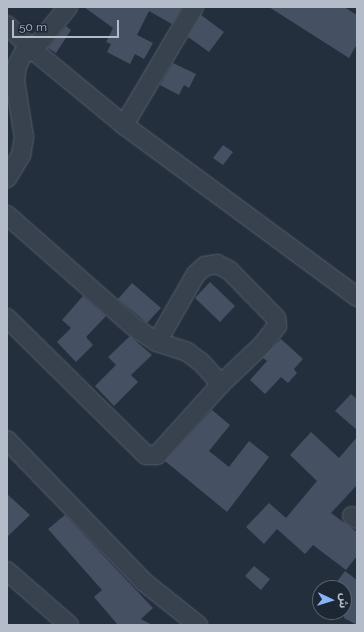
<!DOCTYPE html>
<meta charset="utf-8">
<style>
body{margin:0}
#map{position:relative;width:364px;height:632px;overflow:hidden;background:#242f3e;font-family:Raleway,"Noto Sans Arabic",sans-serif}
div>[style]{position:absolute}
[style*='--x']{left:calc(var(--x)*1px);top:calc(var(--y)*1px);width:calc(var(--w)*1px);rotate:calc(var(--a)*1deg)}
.building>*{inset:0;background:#455162}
.roads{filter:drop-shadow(0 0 1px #565f6c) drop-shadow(0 0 1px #565f6c)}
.minor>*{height:18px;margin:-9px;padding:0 9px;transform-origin:9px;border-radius:9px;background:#38414e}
span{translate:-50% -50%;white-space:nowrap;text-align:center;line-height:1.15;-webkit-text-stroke:4px #1d2633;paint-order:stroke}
.frame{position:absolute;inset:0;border:8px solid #b4bcc9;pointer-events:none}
.north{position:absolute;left:312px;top:580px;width:40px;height:40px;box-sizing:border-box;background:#1d2633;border:1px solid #59626f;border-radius:50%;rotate:94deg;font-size:11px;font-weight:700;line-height:16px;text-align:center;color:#b4bcc9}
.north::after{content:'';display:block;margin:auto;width:14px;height:18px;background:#8ab4f8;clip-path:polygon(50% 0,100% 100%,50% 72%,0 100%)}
.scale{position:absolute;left:12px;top:20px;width:107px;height:18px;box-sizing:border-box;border:2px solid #b4bcc9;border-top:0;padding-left:5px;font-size:12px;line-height:14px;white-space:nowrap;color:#b4bcc9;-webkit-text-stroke:3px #1d2633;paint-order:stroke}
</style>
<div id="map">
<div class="building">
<i style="clip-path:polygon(84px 7px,182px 7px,172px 24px,149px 11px,137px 35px,153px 43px,144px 59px,135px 54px,130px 64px,107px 52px,111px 44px,106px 42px,113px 28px)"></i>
<i style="clip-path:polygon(269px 7px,344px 7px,357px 15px,357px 44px,349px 58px)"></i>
<i style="clip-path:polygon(201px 15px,224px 32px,209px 52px,188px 37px)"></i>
<i style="clip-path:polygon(66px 26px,71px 30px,56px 53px,48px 48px)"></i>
<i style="clip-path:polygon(173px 63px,196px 74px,189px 88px,184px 85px,179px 95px,160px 85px)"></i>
<i style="clip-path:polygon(223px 145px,233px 152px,223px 165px,213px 158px)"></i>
<i style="clip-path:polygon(210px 282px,235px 306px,220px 322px,195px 298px)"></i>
<i style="clip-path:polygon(132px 283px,161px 308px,147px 323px,118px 299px)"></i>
<i style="clip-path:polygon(83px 296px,106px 316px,86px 337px,93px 345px,76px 362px,57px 342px,71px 328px,62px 320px)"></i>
<i style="clip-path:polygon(130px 336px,152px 355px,131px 375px,138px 382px,114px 406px,95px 386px,116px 365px,108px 357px)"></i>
<i style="clip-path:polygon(281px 339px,303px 359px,294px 369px,297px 373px,288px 383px,281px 377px,265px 394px,250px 380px,267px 361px,263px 358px)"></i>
<i style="clip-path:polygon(351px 394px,357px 399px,357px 430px,335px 411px)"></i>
<i style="clip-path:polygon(212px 410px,230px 425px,209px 451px,229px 467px,249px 441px,269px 457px,227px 512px,165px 461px)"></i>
<i style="clip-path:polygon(311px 432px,339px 458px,357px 437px,357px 485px,331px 513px,357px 532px,357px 556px,346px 570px,313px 545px,305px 554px,277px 529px,264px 544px,246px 527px,269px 503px,286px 518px,317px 481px,290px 455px)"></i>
<i style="clip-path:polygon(7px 494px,30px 515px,7px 537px)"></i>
<i style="clip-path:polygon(65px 515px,153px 608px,141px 619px,152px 625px,118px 625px,94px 597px,102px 590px,48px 529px)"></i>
<i style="clip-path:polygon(254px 566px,270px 579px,261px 590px,245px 576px)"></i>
<i style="clip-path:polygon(345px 571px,357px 580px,357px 625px,344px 618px,344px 588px,332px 588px)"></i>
</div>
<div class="roads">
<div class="minor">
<i style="--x:68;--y:7;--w:55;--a:129.1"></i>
<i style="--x:33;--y:50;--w:118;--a:39.5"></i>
<i style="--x:124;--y:125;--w:290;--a:36.4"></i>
<i style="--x:7;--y:25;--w:36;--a:44"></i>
<i style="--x:33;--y:50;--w:11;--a:158"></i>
<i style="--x:23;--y:54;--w:13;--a:117"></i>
<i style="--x:17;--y:66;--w:15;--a:98"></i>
<i style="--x:15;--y:81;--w:57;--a:80.9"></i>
<i style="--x:24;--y:137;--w:18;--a:99"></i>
<i style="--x:21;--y:155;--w:27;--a:121"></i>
<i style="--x:124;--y:125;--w:137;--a:-59.3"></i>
<i style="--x:7;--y:215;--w:168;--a:41.4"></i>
<i style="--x:133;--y:326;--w:29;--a:34"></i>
<i style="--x:157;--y:342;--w:32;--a:18"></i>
<i style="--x:187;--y:352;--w:17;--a:36"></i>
<i style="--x:201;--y:362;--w:30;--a:48"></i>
<i style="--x:221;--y:384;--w:96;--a:132"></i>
<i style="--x:157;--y:455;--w:11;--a:180"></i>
<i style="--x:146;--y:455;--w:195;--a:-135.4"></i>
<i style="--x:157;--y:342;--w:78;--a:-60.2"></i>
<i style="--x:196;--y:274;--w:12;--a:-42"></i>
<i style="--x:205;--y:266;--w:12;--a:-9"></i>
<i style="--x:217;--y:264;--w:13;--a:27"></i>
<i style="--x:229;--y:270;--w:67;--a:45.6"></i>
<i style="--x:276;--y:318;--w:8;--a:83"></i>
<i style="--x:277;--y:326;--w:23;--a:128"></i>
<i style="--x:263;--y:344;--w:58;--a:136.4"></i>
<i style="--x:7;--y:440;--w:197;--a:46"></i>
<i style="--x:144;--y:582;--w:69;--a:38.5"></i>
<i style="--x:352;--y:516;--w:6;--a:31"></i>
<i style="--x:7;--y:571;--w:82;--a:41.1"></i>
</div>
</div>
<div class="frame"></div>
<div class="north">ش</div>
<div class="scale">50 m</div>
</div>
